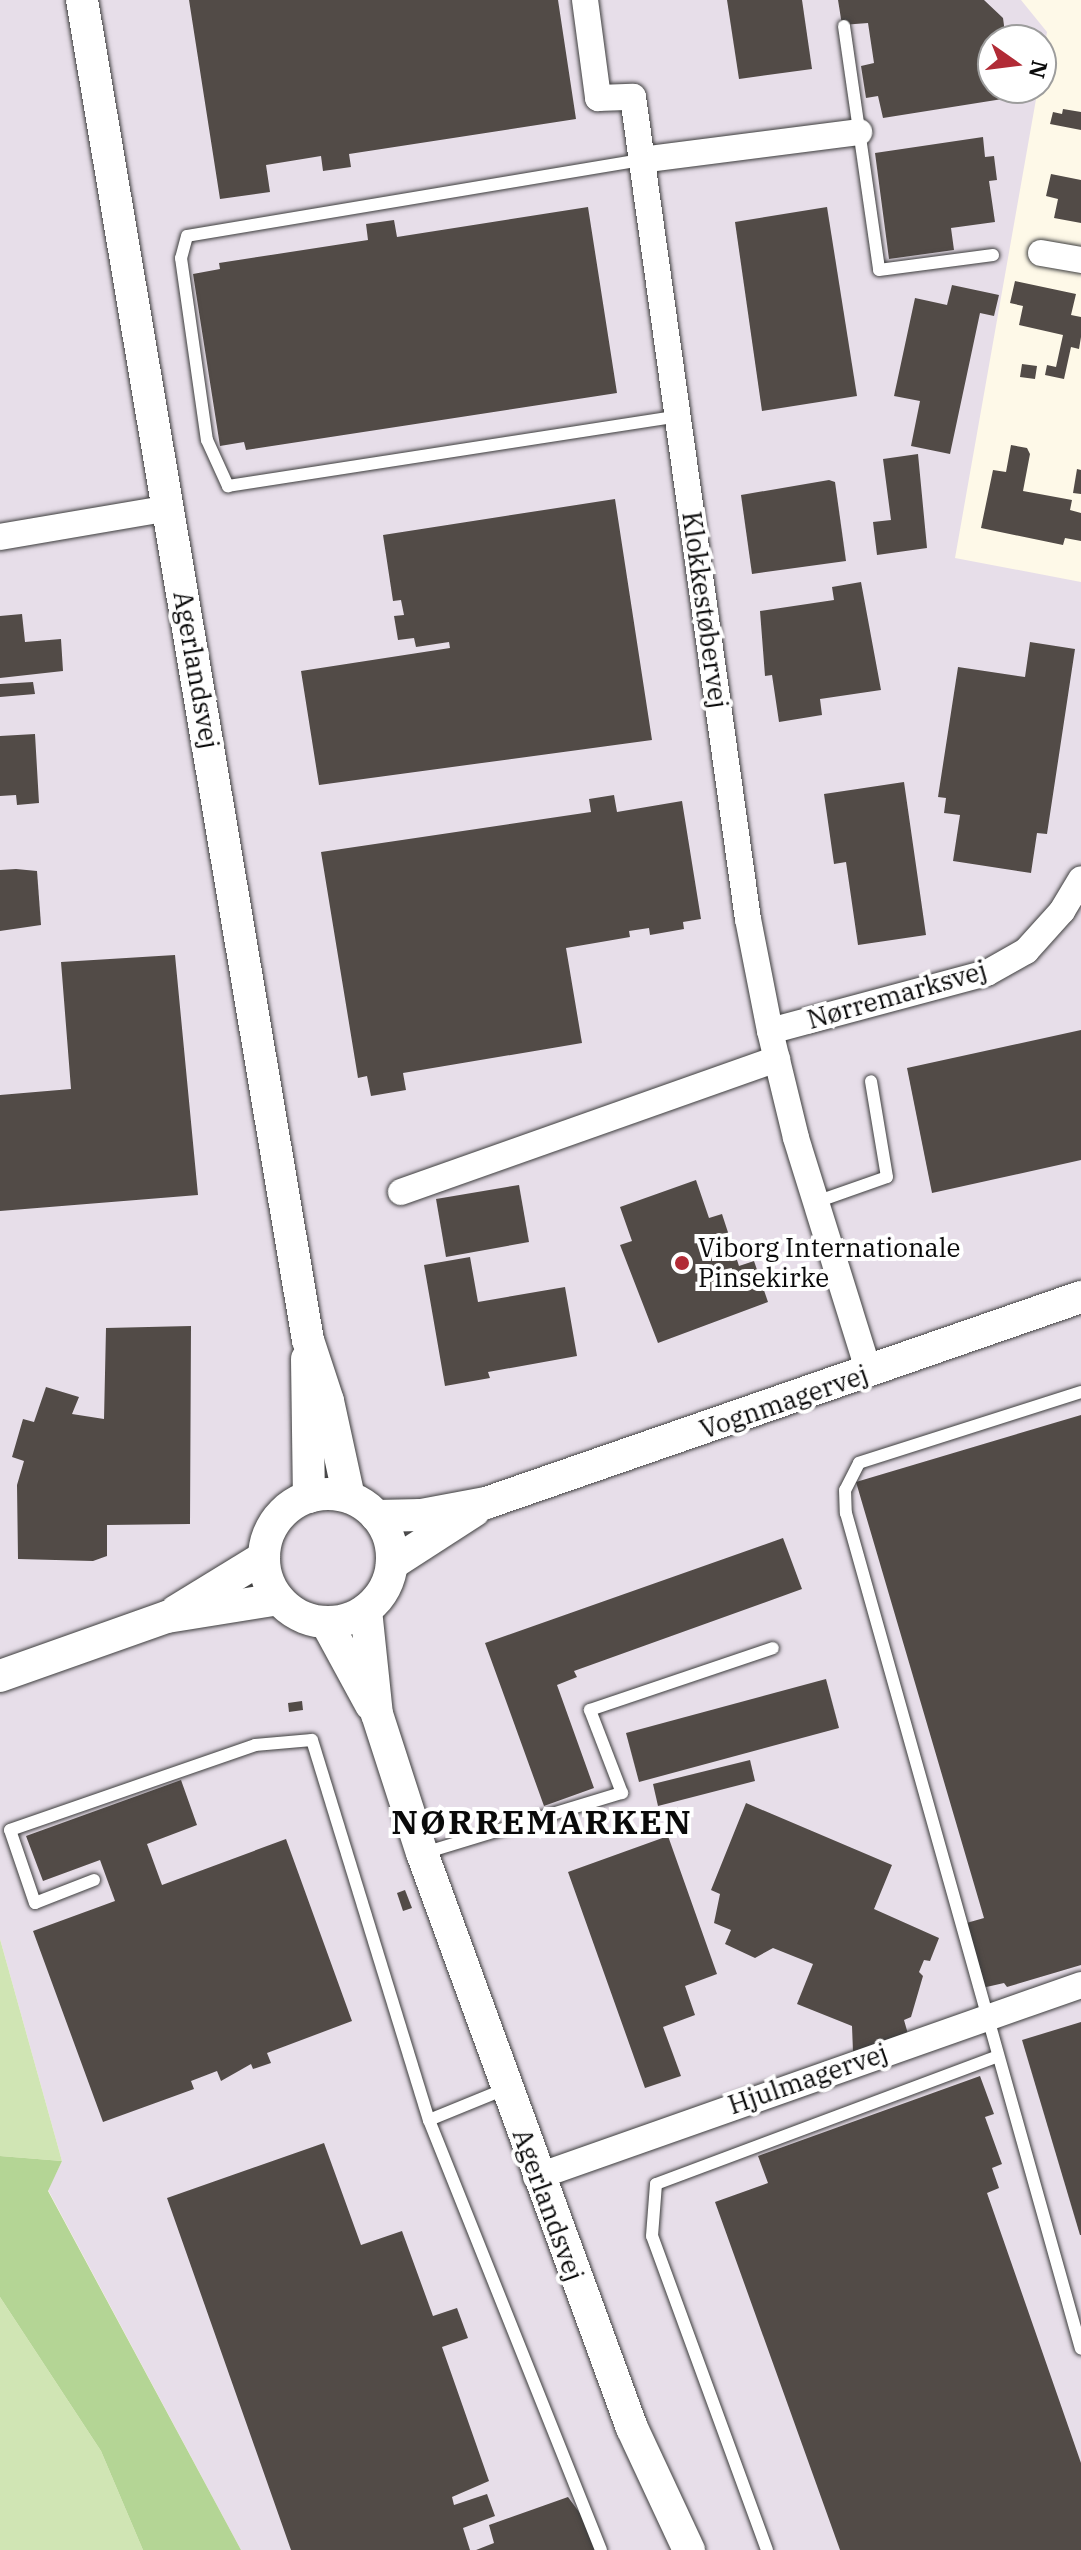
<!DOCTYPE html>
<meta charset="utf-8">
<style>
body{margin:0}
#map{position:relative;width:1081px;height:2550px;overflow:hidden;background:#fef9e8;font-family:"IBM Plex Serif",serif}
div>[style]{position:absolute}
[style*='--x']{left:calc(var(--x)*1px);top:calc(var(--y)*1px);width:calc(var(--w)*1px);rotate:calc(var(--a)*1deg)}
.industrial>*{inset:0;background:#e7dee9}
.green>*{inset:0;background:#d0e5b4}
.forest>*{inset:0;background:#b4d595}
.building>*{inset:0;background:#524b47}
.roads{filter:drop-shadow(0 0 2px #3d3d3d) drop-shadow(0 0 2px #3d3d3d)}
.service>*{height:12px;margin:-6px;padding:0 6px;transform-origin:6px;border-radius:6px;background:#fff}
.minor>*{height:26px;margin:-13px;padding:0 13px;transform-origin:13px;border-radius:13px;background:#fff}
.tertiary>*{height:32px;margin:-16px;padding:0 16px;transform-origin:16px;border-radius:16px;background:#fff}
.tertiary>.ring{margin:-16px;padding:0;box-sizing:content-box;background:none;border:32px solid #fff;border-radius:50%}
.dots>*{width:22px;height:22px;translate:-50% -50%;box-sizing:border-box;border:4px solid #fff;border-radius:50%}
span{translate:-50% -50%;white-space:nowrap;text-align:center;line-height:1.15;-webkit-text-stroke:8px #fff;paint-order:stroke}
.street-label{font-size:26px;color:#0a0a0a}
.poi-label{font-size:26px;color:#0a0a0a}
.left{translate:0 -50%;text-align:left}
.district-label{font-size:34px;color:#0a0a0a;font-weight:700;letter-spacing:2px}
.north{position:absolute;left:977px;top:24px;width:80px;height:80px;box-sizing:border-box;background:#fff;border:2px solid #9d9d9d;border-radius:50%;rotate:104deg;font-size:22px;font-weight:700;line-height:32px;text-align:center;color:#0a0a0a}
.north::after{content:'';display:block;margin:auto;width:28px;height:36px;background:#b12b36;clip-path:polygon(50% 0,100% 100%,50% 72%,0 100%)}
</style>
<div id="map">
<div class="industrial">
<i style="clip-path:polygon(0 0,1021px 0,1047px 32px,1041px 69px,1041px 40px,993px 40px,993px 88px,1038px 88px,955px 558px,1081px 582px,1081px 2550px,241px 2550px,48px 2190px,62px 2161px,0 1939px)"></i>
</div>
<div class="green">
<i style="clip-path:polygon(0 1939px,62px 2161px,0 2156px)"></i>
<i style="clip-path:polygon(0 2297px,101px 2451px,143px 2550px,0 2550px)"></i>
</div>
<div class="forest">
<i style="clip-path:polygon(0 2156px,62px 2161px,48px 2191px,241px 2550px,143px 2550px,101px 2451px,0 2297px)"></i>
</div>
<div class="building">
<i style="clip-path:polygon(189px 0,558px 0,576px 119px,349px 154px,351px 167px,323px 171px,321px 156px,266px 165px,270px 192px,220px 199px)"></i>
<i style="clip-path:polygon(727px 0,802px 0,812px 69px,739px 79px)"></i>
<i style="clip-path:polygon(838px 0,984px 0,1003px 18px,1006px 40px,993px 40px,993px 88px,1013px 88px,1015px 97px,883px 118px,878px 96px,866px 98px,861px 66px,874px 63px,868px 23px,842px 25px)"></i>
<i style="clip-path:polygon(1063px 109px,1081px 112px,1081px 130px,1050px 124px,1053px 112px,1062px 114px)"></i>
<i style="clip-path:polygon(983px 137px,985px 157px,994px 156px,997px 180px,989px 181px,995px 222px,951px 228px,954px 250px,889px 259px,875px 153px)"></i>
<i style="clip-path:polygon(1051px 174px,1081px 180px,1081px 223px,1054px 218px,1058px 199px,1046px 196px)"></i>
<i style="clip-path:polygon(588px 207px,617px 393px,246px 450px,244px 442px,220px 446px,193px 274px,220px 269px,219px 263px,368px 240px,366px 224px,394px 220px,397px 237px)"></i>
<i style="clip-path:polygon(827px 207px,857px 396px,762px 411px,735px 222px)"></i>
<i style="clip-path:polygon(1015px 281px,1076px 294px,1071px 315px,1081px 317px,1081px 337px,1079px 349px,1071px 347px,1064px 379px,1045px 375px,1047px 365px,1056px 367px,1063px 335px,1019px 325px,1023px 306px,1010px 303px)"></i>
<i style="clip-path:polygon(952px 285px,999px 295px,994px 316px,980px 313px,950px 454px,911px 446px,920px 401px,894px 396px,915px 298px,947px 305px)"></i>
<i style="clip-path:polygon(1022px 364px,1037px 366px,1035px 379px,1020px 377px)"></i>
<i style="clip-path:polygon(1011px 445px,1027px 448px,1030px 454px,1023px 491px,1072px 500px,1070px 510px,1081px 513px,1081px 541px,1065px 538px,1063px 545px,981px 528px,993px 470px,1006px 472px)"></i>
<i style="clip-path:polygon(918px 454px,927px 548px,877px 555px,873px 522px,891px 520px,883px 459px)"></i>
<i style="clip-path:polygon(1077px 469px,1081px 470px,1081px 494px,1073px 493px)"></i>
<i style="clip-path:polygon(829px 480px,835px 482px,846px 561px,752px 574px,741px 495px)"></i>
<i style="clip-path:polygon(615px 499px,652px 740px,319px 785px,301px 671px,450px 648px,449px 642px,416px 647px,414px 638px,398px 640px,394px 616px,404px 615px,401px 600px,393px 601px,383px 535px)"></i>
<i style="clip-path:polygon(861px 582px,881px 690px,820px 699px,822px 715px,779px 722px,772px 675px,765px 676px,760px 611px,834px 600px,832px 587px)"></i>
<i style="clip-path:polygon(22px 614px,25px 642px,61px 639px,63px 671px,0 678px,0 616px)"></i>
<i style="clip-path:polygon(1030px 642px,1075px 649px,1047px 834px,1037px 833px,1031px 873px,953px 861px,960px 815px,944px 813px,946px 798px,938px 797px,958px 667px,1025px 677px)"></i>
<i style="clip-path:polygon(33px 682px,35px 694px,0 697px,0 684px)"></i>
<i style="clip-path:polygon(35px 734px,39px 803px,17px 805px,16px 795px,0 796px,0 736px)"></i>
<i style="clip-path:polygon(904px 782px,926px 935px,858px 945px,846px 862px,834px 864px,824px 794px)"></i>
<i style="clip-path:polygon(614px 795px,617px 812px,682px 801px,701px 919px,683px 922px,684px 929px,650px 935px,649px 928px,629px 931px,630px 937px,566px 948px,582px 1043px,403px 1073px,406px 1090px,371px 1096px,367px 1076px,358px 1078px,321px 852px,591px 812px,589px 799px)"></i>
<i style="clip-path:polygon(16px 869px,37px 871px,41px 925px,0 931px,0 870px)"></i>
<i style="clip-path:polygon(175px 955px,198px 1195px,0 1211px,0 1095px,71px 1089px,61px 962px)"></i>
<i style="clip-path:polygon(1081px 1030px,1081px 1160px,932px 1193px,907px 1068px)"></i>
<i style="clip-path:polygon(696px 1180px,709px 1218px,722px 1214px,739px 1266px,754px 1261px,768px 1302px,658px 1343px,620px 1245px,632px 1241px,620px 1207px)"></i>
<i style="clip-path:polygon(519px 1185px,529px 1242px,446px 1257px,436px 1199px)"></i>
<i style="clip-path:polygon(470px 1257px,478px 1302px,565px 1287px,577px 1356px,488px 1372px,490px 1378px,445px 1386px,424px 1265px)"></i>
<i style="clip-path:polygon(191px 1326px,190px 1524px,107px 1525px,107px 1556px,93px 1561px,18px 1559px,17px 1485px,24px 1461px,12px 1457px,23px 1419px,34px 1422px,46px 1387px,79px 1397px,72px 1414px,104px 1419px,106px 1328px)"></i>
<i style="clip-path:polygon(1081px 1415px,1081px 1965px,1007px 1987px,1004px 1983px,982px 1988px,963px 1924px,984px 1918px,856px 1482px)"></i>
<i style="clip-path:polygon(783px 1538px,802px 1589px,574px 1671px,577px 1677px,557px 1685px,594px 1788px,544px 1806px,485px 1643px)"></i>
<i style="clip-path:polygon(826px 1679px,839px 1728px,639px 1782px,626px 1733px)"></i>
<i style="clip-path:polygon(302px 1701px,303px 1710px,289px 1712px,288px 1703px)"></i>
<i style="clip-path:polygon(750px 1760px,755px 1781px,658px 1806px,653px 1784px)"></i>
<i style="clip-path:polygon(181px 1780px,197px 1825px,147px 1844px,162px 1885px,286px 1839px,352px 2021px,267px 2053px,271px 2063px,253px 2069px,251px 2064px,221px 2081px,217px 2071px,191px 2081px,194px 2089px,103px 2122px,33px 1931px,115px 1901px,100px 1860px,43px 1881px,26px 1836px)"></i>
<i style="clip-path:polygon(746px 1803px,892px 1865px,874px 1909px,939px 1938px,930px 1961px,924px 1960px,919px 1972px,923px 1976px,911px 2017px,904px 2020px,908px 2034px,853px 2052px,852px 2026px,797px 2004px,813px 1964px,773px 1948px,755px 1958px,725px 1944px,731px 1930px,714px 1923px,720px 1894px,711px 1890px)"></i>
<i style="clip-path:polygon(668px 1836px,717px 1974px,685px 1986px,695px 2015px,663px 2027px,681px 2076px,645px 2088px,568px 1872px)"></i>
<i style="clip-path:polygon(405px 1890px,412px 1908px,403px 1911px,397px 1893px)"></i>
<i style="clip-path:polygon(1081px 2022px,1081px 2235px,1080px 2235px,1022px 2040px)"></i>
<i style="clip-path:polygon(980px 2076px,994px 2114px,985px 2117px,1002px 2164px,992px 2168px,999px 2188px,987px 2193px,1081px 2463px,1081px 2550px,840px 2550px,715px 2202px,768px 2183px,758px 2156px)"></i>
<i style="clip-path:polygon(324px 2143px,361px 2245px,402px 2231px,433px 2316px,457px 2308px,468px 2338px,442px 2347px,489px 2481px,452px 2497px,454px 2505px,487px 2494px,495px 2516px,463px 2528px,470px 2550px,291px 2550px,167px 2198px)"></i>
<i style="clip-path:polygon(568px 2497px,582px 2516px,595px 2550px,476px 2550px,494px 2543px,489px 2525px)"></i>
</div>
<div class="roads">
<div class="service">
<i style="--x:844;--y:26;--w:246;--a:81.8"></i>
<i style="--x:879;--y:270;--w:115;--a:-7.5"></i>
<i style="--x:641;--y:160;--w:460;--a:170.5"></i>
<i style="--x:187;--y:236;--w:23;--a:105"></i>
<i style="--x:181;--y:258;--w:184;--a:81.9"></i>
<i style="--x:207;--y:440;--w:51;--a:65.5"></i>
<i style="--x:228;--y:486;--w:457;--a:-8.8"></i>
<i style="--x:816;--y:1202;--w:75;--a:-19.4"></i>
<i style="--x:887;--y:1177;--w:97;--a:-99.5"></i>
<i style="--x:1081;--y:1392;--w:233;--a:162.3"></i>
<i style="--x:859;--y:1463;--w:30;--a:117"></i>
<i style="--x:845;--y:1490;--w:23;--a:88"></i>
<i style="--x:846;--y:1513;--w:868;--a:74.3"></i>
<i style="--x:424;--y:1853;--w:207;--a:-16.9"></i>
<i style="--x:622;--y:1793;--w:89;--a:-111.1"></i>
<i style="--x:590;--y:1710;--w:193;--a:-18.7"></i>
<i style="--x:94;--y:1880;--w:63;--a:158.7"></i>
<i style="--x:35;--y:1903;--w:77;--a:-108.9"></i>
<i style="--x:10;--y:1830;--w:259;--a:-19.1"></i>
<i style="--x:255;--y:1745;--w:57;--a:-5"></i>
<i style="--x:312;--y:1740;--w:398;--a:72.9"></i>
<i style="--x:429;--y:2120;--w:463;--a:68.2"></i>
<i style="--x:429;--y:2120;--w:82;--a:-22.2"></i>
<i style="--x:767;--y:2550;--w:334;--a:-110.1"></i>
<i style="--x:652;--y:2236;--w:52;--a:-85.6"></i>
<i style="--x:656;--y:2184;--w:363;--a:-20.5"></i>
</div>
<div class="minor">
<i style="--x:585;--y:0;--w:99;--a:82.4"></i>
<i style="--x:598;--y:98;--w:35;--a:-2"></i>
<i style="--x:633;--y:97;--w:830;--a:82.04"></i>
<i style="--x:748;--y:919;--w:114;--a:78.9"></i>
<i style="--x:770;--y:1031;--w:110;--a:76.3"></i>
<i style="--x:796;--y:1138;--w:246;--a:72.7"></i>
<i style="--x:641;--y:160;--w:220;--a:-7.3"></i>
<i style="--x:1041;--y:253;--w:41;--a:9.9"></i>
<i style="--x:0;--y:537;--w:171;--a:-9.7"></i>
<i style="--x:770;--y:1031;--w:225;--a:-15"></i>
<i style="--x:987;--y:973;--w:45;--a:-29.4"></i>
<i style="--x:1026;--y:951;--w:54;--a:-48"></i>
<i style="--x:1062;--y:911;--w:37;--a:-59"></i>
<i style="--x:401;--y:1192;--w:399;--a:-19.5"></i>
<i style="--x:536;--y:2177;--w:578;--a:-19.41"></i>
</div>
<div class="tertiary">
<i style="--x:82;--y:0;--w:1359;--a:80.43"></i>
<i style="--x:308;--y:1340;--w:64;--a:71.8"></i>
<i style="--x:328;--y:1401;--w:98;--a:77.7"></i>
<i style="--x:307;--y:1359;--w:138;--a:89.2"></i>
<i class="ring" style="left:264px;top:1494px;width:96px;height:96px"></i>
<i style="--x:376;--y:1516;--w:45;--a:-1.3"></i>
<i style="--x:421;--y:1515;--w:66;--a:-10.5"></i>
<i style="--x:486;--y:1503;--w:630;--a:-19.1"></i>
<i style="--x:392;--y:1564;--w:98;--a:-32.9"></i>
<i style="--x:366;--y:1610;--w:105;--a:84"></i>
<i style="--x:377;--y:1714;--w:146;--a:72.1"></i>
<i style="--x:422;--y:1853;--w:612;--a:69.94"></i>
<i style="--x:632;--y:2428;--w:135;--a:65"></i>
<i style="--x:176;--y:1611;--w:103;--a:-31.5"></i>
<i style="--x:326;--y:1622;--w:94;--a:61.5"></i>
<i style="--x:0;--y:1676;--w:177;--a:-19.5"></i>
<i style="--x:167;--y:1617;--w:112;--a:-9.2"></i>
</div>
</div>
<div class="dots">
<i style="left:682px;top:1263px;background:#b12b36"></i>
</div>
<div class="street-label">
<span style="left:705px;top:610px;rotate:82deg">Klokkestøbervej</span>
<span style="left:196px;top:670px;rotate:80deg">Agerlandsvej</span>
<span style="left:897px;top:995px;rotate:-16deg">Nørremarksvej</span>
<span style="left:784px;top:1402px;rotate:-19deg">Vognmagervej</span>
<span style="left:808px;top:2079px;rotate:-19deg">Hjulmagervej</span>
<span style="left:548px;top:2205px;rotate:70deg">Agerlandsvej</span>
</div>
<div class="poi-label">
<span class="left" style="left:698px;top:1263px">Viborg Internationale<br>Pinsekirke</span>
</div>
<div class="district-label">
<span style="left:542px;top:1822px">NØRREMARKEN</span>
</div>
<div class="north">N</div>
</div>
